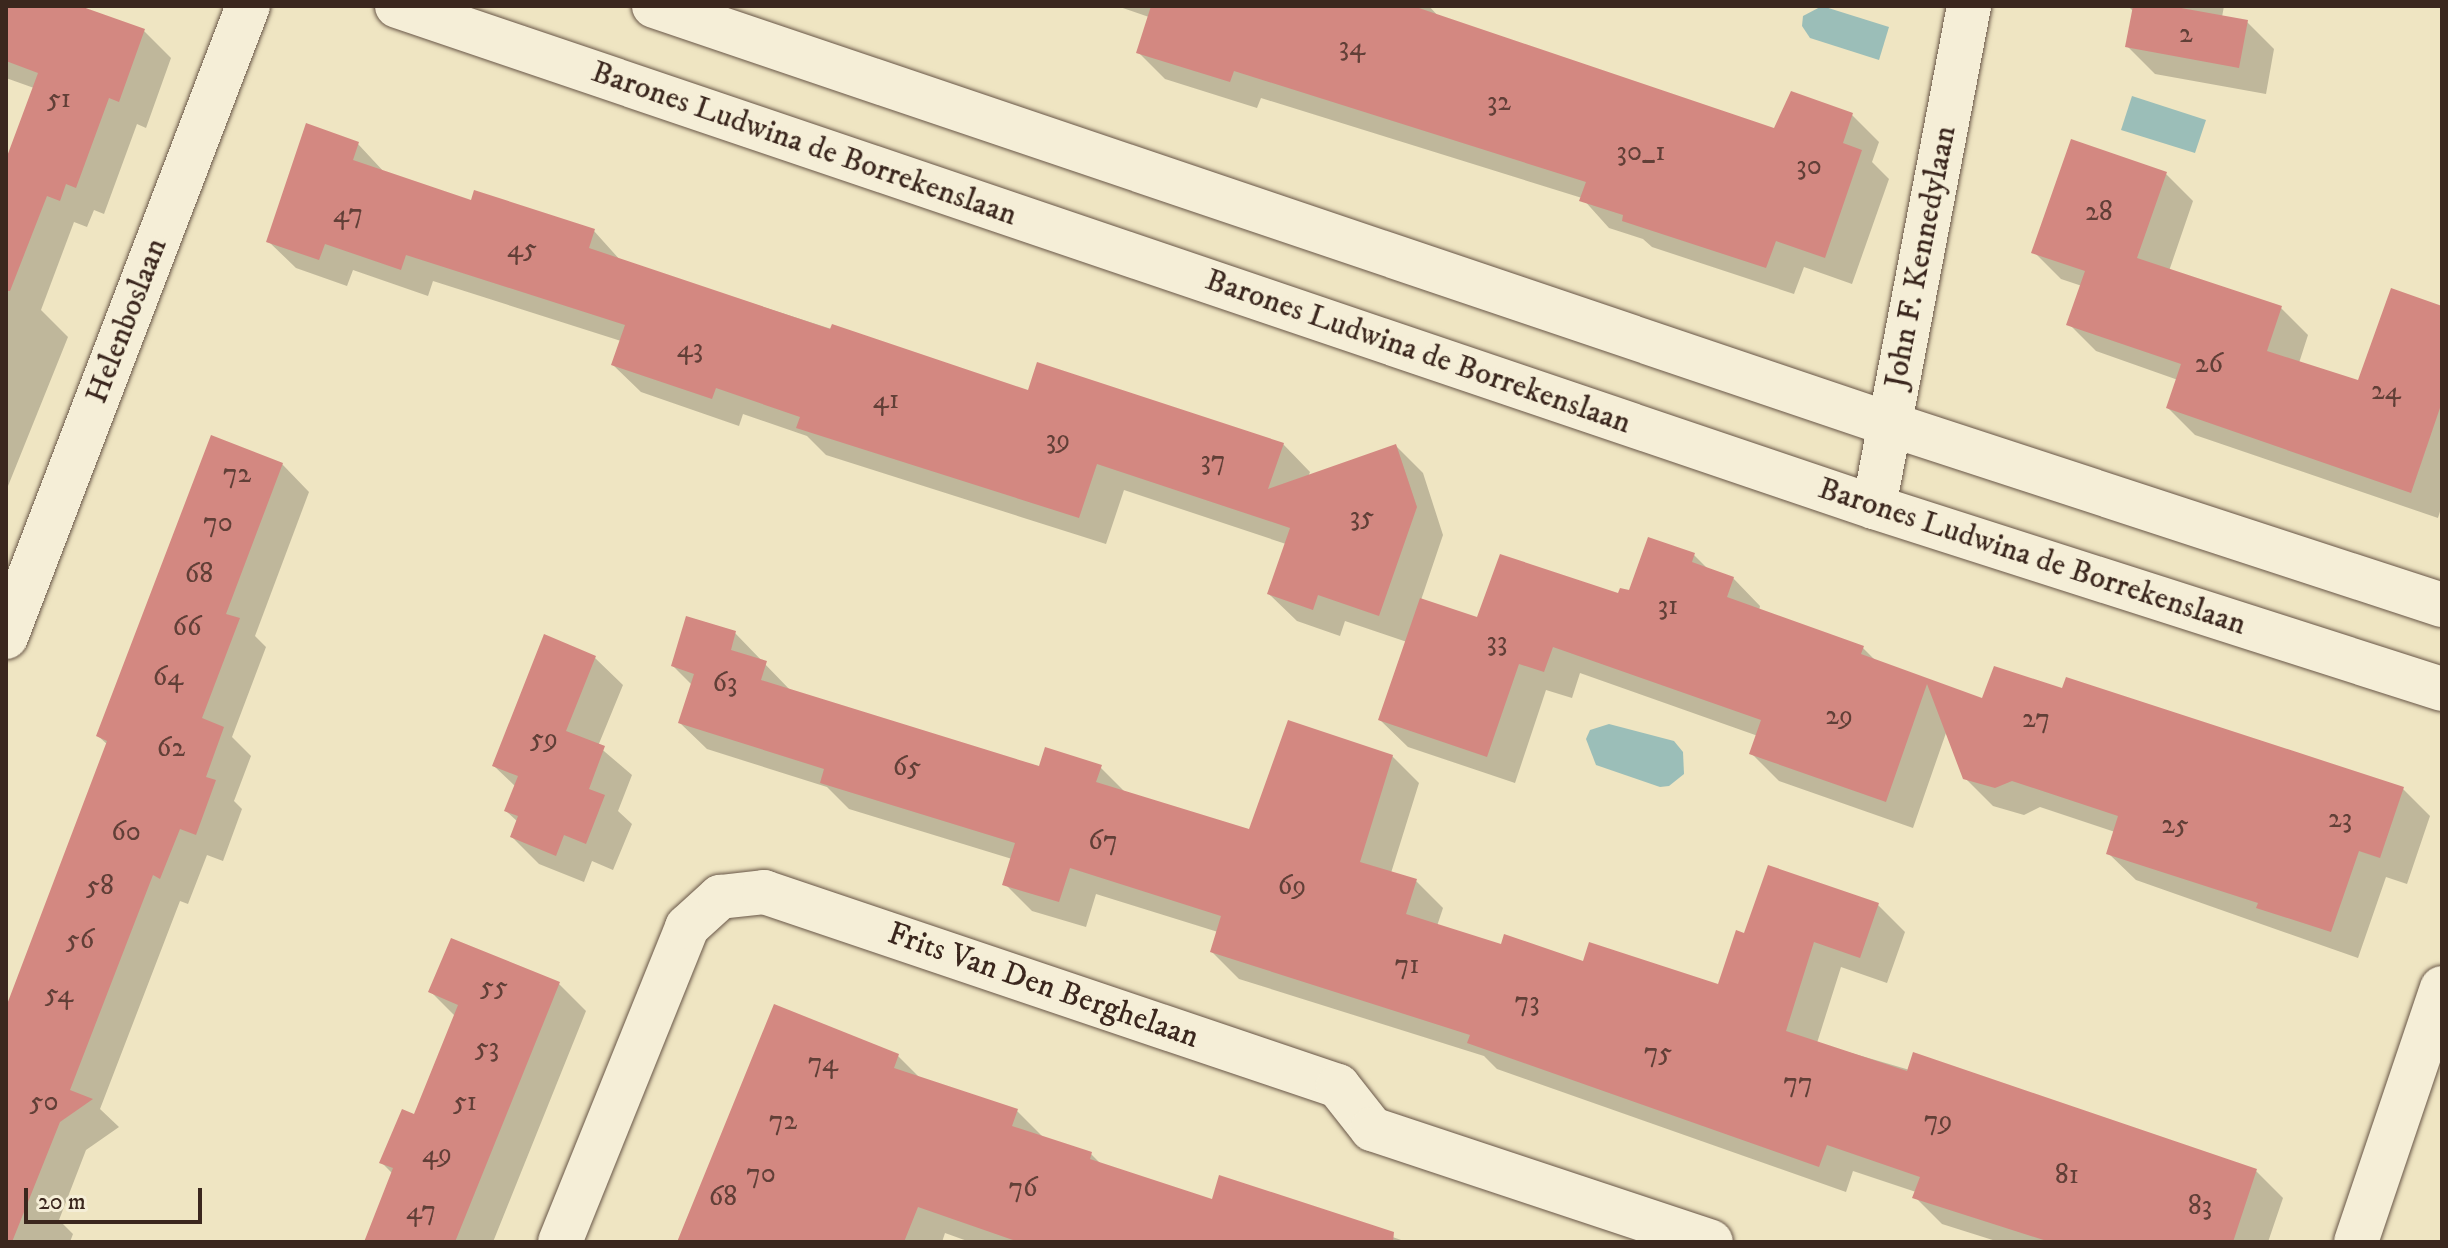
<!DOCTYPE html>
<style>
body{margin:0}
#map{position:relative;width:2448px;height:1248px;overflow:hidden;background:#efe5c2;font-family:"IM FELL DW Pica",serif}
div>[style]{position:absolute}
[style*='--x']{left:calc(var(--x)*1px);top:calc(var(--y)*1px);width:calc(var(--w)*1px);rotate:calc(var(--a)*1deg)}
.water>*{inset:0;background:#9bbeb8}
.shadow>*{inset:0;background:#0003}
.building>*{inset:0;background:#d38881}
.roads{filter:drop-shadow(0 0 2px #685647) drop-shadow(0 0 2px #685647)}
.minor>*{height:44px;margin:-22px;padding:0 22px;transform-origin:22px;border-radius:22px;background:#f5eed7}
span{translate:-50% -50%;white-space:nowrap;text-align:center;line-height:1.15;-webkit-text-stroke:7px #f5eed7;paint-order:stroke}
.number-label{font-size:28px;color:#613f37}
.number-label span{-webkit-text-stroke-width:0}
.street-label{font-size:32px;color:#3b271e}
.frame{position:absolute;inset:0;border:8px solid #3b271e;pointer-events:none}
.scale{position:absolute;left:24px;top:1188px;width:178px;height:36px;box-sizing:border-box;border:4px solid #3b271e;border-top:0;padding-left:10px;font-size:24px;line-height:28px;white-space:nowrap;color:#3b271e;-webkit-text-stroke:6px #f5eed7;paint-order:stroke}
</style>
<div id="map">
<div class="water">
<i style="clip-path:polygon(1822px 6px,1889px 27px,1879px 60px,1810px 38px,1802px 26px,1803px 16px)"></i>
<i style="clip-path:polygon(2132px 96px,2206px 120px,2195px 153px,2121px 130px)"></i>
<i style="clip-path:polygon(1609px 724px,1674px 741px,1683px 752px,1684px 774px,1669px 786px,1660px 787px,1596px 765px,1586px 739px,1590px 730px)"></i>
</div>
<div class="shadow">
<i style="clip-path:polygon(9px 6px,74px 6px,144px 31px,171px 58px,146px 128px,137px 124px,104px 214px,94px 210px,87px 227px,74px 222px,41px 310px,68px 337px,6px 491px,6px 165px,34px 88px,6px 78px)"></i>
<i style="clip-path:polygon(1117px 6px,1429px 6px,1439px 17px,1775px 130px,1852px 115px,1879px 142px,1872px 162px,1889px 179px,1852px 284px,1804px 267px,1794px 294px,1652px 247px,1643px 239px,1609px 228px,1582px 198px,1261px 98px,1257px 108px,1165px 79px,1138px 52px,1149px 17px)"></i>
<i style="clip-path:polygon(2128px 6px,2224px 6px,2222px 17px,2247px 22px,2274px 49px,2266px 94px,2155px 74px,2127px 46px,2134px 12px)"></i>
<i style="clip-path:polygon(358px 144px,385px 173px,472px 203px,594px 231px,621px 261px,1029px 393px,1283px 444px,1310px 472px,1308px 477px,1396px 446px,1423px 473px,1443px 535px,1421px 600px,1478px 620px,1630px 593px,1694px 555px,1709px 570px,1733px 578px,1760px 606px,1759px 611px,1863px 648px,1878px 663px,1984px 701px,2064px 691px,2402px 788px,2430px 816px,2407px 884px,2386px 877px,2358px 958px,2136px 880px,2108px 853px,2115px 832px,2040px 807px,2024px 815px,1993px 806px,1965px 778px,1947px 730px,1913px 828px,1779px 781px,1751px 753px,1758px 736px,1580px 673px,1572px 698px,1546px 690px,1515px 783px,1408px 747px,1380px 720px,1407px 642px,1345px 621px,1340px 636px,1297px 621px,1269px 594px,1286px 544px,1124px 490px,1106px 544px,826px 455px,807px 436px,743px 414px,739px 426px,641px 392px,613px 365px,621px 341px,433px 281px,428px 296px,353px 270px,347px 286px,296px 268px,268px 241px)"></i>
<i style="clip-path:polygon(2166px 174px,2193px 201px,2169px 271px,2281px 308px,2308px 335px,2299px 363px,2360px 383px,2442px 308px,2442px 505px,2438px 518px,2195px 435px,2168px 408px,2178px 380px,2096px 351px,2069px 324px,2082px 286px,2061px 279px,2034px 252px)"></i>
<i style="clip-path:polygon(282px 464px,309px 492px,255px 636px,266px 647px,232px 737px,251px 756px,234px 801px,242px 809px,223px 861px,207px 855px,188px 904px,180px 901px,100px 1109px,119px 1127px,86px 1150px,59px 1220px,73px 1234px,70px 1242px,6px 1242px,6px 1011px,108px 745px,98px 736px)"></i>
<i style="clip-path:polygon(735px 633px,792px 692px,1041px 768px,1100px 767px,1127px 794px,1250px 832px,1392px 756px,1419px 783px,1391px 873px,1416px 881px,1443px 908px,1437px 926px,1502px 946px,1720px 987px,1745px 936px,1878px 905px,1905px 932px,1887px 983px,1841px 967px,1817px 1043px,2256px 1171px,2283px 1198px,2268px 1242px,1999px 1242px,1942px 1224px,1915px 1197px,1916px 1192px,1853px 1171px,1846px 1192px,1497px 1069px,1484px 1056px,1239px 979px,1212px 952px,1218px 932px,1096px 894px,1086px 927px,1032px 911px,1005px 884px,1012px 859px,849px 809px,827px 787px,707px 749px,680px 723px,692px 685px,673px 666px)"></i>
<i style="clip-path:polygon(595px 658px,623px 685px,598px 746px,632px 775px,618px 811px,632px 824px,613px 870px,592px 861px,584px 882px,539px 864px,512px 837px,518px 822px,506px 811px,516px 787px,494px 766px)"></i>
<i style="clip-path:polygon(559px 984px,586px 1011px,493px 1242px,365px 1242px,393px 1174px,381px 1162px,415px 1117px,456px 1017px,431px 992px)"></i>
<i style="clip-path:polygon(898px 1056px,922px 1080px,1017px 1111px,1045px 1139px,1091px 1154px,1102px 1165px,1213px 1202px,1221px 1178px,1407px 1242px,970px 1242px,945px 1233px,942px 1242px,680px 1242px)"></i>
</div>
<div class="building">
<i style="clip-path:polygon(6px 6px,80px 6px,145px 29px,119px 102px,109px 98px,76px 188px,66px 184px,60px 201px,47px 196px,10px 291px,6px 291px,6px 159px,38px 73px,6px 61px)"></i>
<i style="clip-path:polygon(1151px 6px,1413px 6px,1774px 128px,1791px 91px,1853px 113px,1843px 143px,1862px 150px,1825px 258px,1776px 241px,1766px 268px,1622px 221px,1623px 215px,1579px 201px,1586px 182px,1234px 71px,1230px 82px,1136px 53px)"></i>
<i style="clip-path:polygon(2133px 6px,2170px 6px,2248px 20px,2239px 68px,2125px 47px)"></i>
<i style="clip-path:polygon(306px 123px,359px 142px,353px 160px,471px 200px,474px 190px,595px 229px,589px 248px,830px 329px,832px 324px,1028px 390px,1037px 362px,1284px 443px,1268px 489px,1396px 444px,1417px 507px,1379px 616px,1318px 595px,1313px 610px,1267px 594px,1290px 528px,1097px 464px,1079px 518px,796px 428px,800px 417px,716px 388px,712px 399px,611px 365px,625px 325px,406px 255px,401px 270px,325px 244px,319px 260px,266px 242px)"></i>
<i style="clip-path:polygon(2071px 139px,2167px 172px,2137px 258px,2282px 306px,2267px 351px,2358px 380px,2391px 288px,2442px 306px,2442px 402px,2411px 493px,2166px 408px,2181px 364px,2066px 325px,2085px 271px,2031px 253px)"></i>
<i style="clip-path:polygon(211px 435px,283px 463px,226px 614px,240px 618px,202px 718px,224px 727px,206px 777px,216px 780px,196px 835px,180px 829px,160px 879px,153px 875px,70px 1090px,93px 1099px,60px 1122px,12px 1242px,6px 1242px,6px 1007px,107px 741px,96px 736px)"></i>
<i style="clip-path:polygon(1648px 537px,1695px 553px,1692px 562px,1734px 577px,1727px 597px,1864px 646px,1861px 654px,1982px 698px,1994px 666px,2062px 688px,2066px 677px,2404px 787px,2380px 858px,2359px 851px,2331px 932px,2256px 908px,2258px 903px,2106px 854px,2118px 816px,2012px 781px,1995px 788px,1963px 779px,1927px 684px,1886px 802px,1749px 754px,1761px 720px,1553px 647px,1544px 672px,1519px 664px,1487px 757px,1378px 720px,1420px 598px,1477px 617px,1500px 554px,1618px 593px,1620px 588px,1629px 590px)"></i>
<i style="clip-path:polygon(686px 616px,736px 631px,731px 650px,767px 661px,761px 680px,1039px 766px,1045px 747px,1102px 765px,1096px 782px,1249px 829px,1288px 720px,1393px 755px,1360px 862px,1417px 879px,1406px 914px,1501px 944px,1504px 934px,1583px 961px,1589px 942px,1718px 984px,1736px 930px,1744px 933px,1768px 865px,1879px 903px,1860px 958px,1814px 942px,1786px 1031px,1907px 1071px,1913px 1052px,2257px 1169px,2233px 1242px,2050px 1242px,1912px 1198px,1920px 1177px,1827px 1145px,1819px 1167px,1467px 1043px,1470px 1035px,1210px 952px,1221px 916px,1070px 868px,1059px 902px,1002px 885px,1015px 843px,820px 783px,824px 769px,678px 723px,694px 674px,671px 666px)"></i>
<i style="clip-path:polygon(544px 634px,596px 656px,566px 731px,605px 746px,589px 789px,605px 795px,586px 844px,564px 835px,556px 856px,510px 837px,518px 816px,504px 811px,518px 776px,492px 766px)"></i>
<i style="clip-path:polygon(451px 938px,560px 982px,455px 1242px,364px 1242px,393px 1168px,379px 1163px,402px 1109px,414px 1114px,458px 1005px,428px 992px)"></i>
<i style="clip-path:polygon(774px 1004px,899px 1054px,894px 1068px,1018px 1109px,1012px 1126px,1092px 1152px,1090px 1159px,1212px 1199px,1219px 1175px,1394px 1232px,1393px 1242px,1019px 1242px,918px 1207px,904px 1242px,677px 1242px)"></i>
</div>
<div class="roads">
<div class="minor">
<i style="--x:397;--y:6;--w:1560;--a:18.74"></i>
<i style="--x:1874;--y:507;--w:596;--a:17.77"></i>
<i style="--x:654;--y:6;--w:1304;--a:18.7"></i>
<i style="--x:1889;--y:424;--w:582;--a:18.12"></i>
<i style="--x:1874;--y:507;--w:510;--a:-79.26"></i>
<i style="--x:6;--y:637;--w:676;--a:-69.02"></i>
<i style="--x:560;--y:1242;--w:340;--a:-68"></i>
<i style="--x:687;--y:927;--w:45;--a:-42.3"></i>
<i style="--x:720;--y:897;--w:44;--a:-6.5"></i>
<i style="--x:764;--y:892;--w:606;--a:18.67"></i>
<i style="--x:1338;--y:1086;--w:55;--a:51.7"></i>
<i style="--x:1372;--y:1129;--w:357;--a:18.4"></i>
<i style="--x:2356;--y:1242;--w:268;--a:-71.3"></i>
</div>
</div>
<div class="number-label">
<span style="left:2186px;top:34px">2</span>
<span style="left:1352px;top:47px">34</span>
<span style="left:59px;top:99px">51</span>
<span style="left:1499px;top:102px">32</span>
<span style="left:1641px;top:152px">30_1</span>
<span style="left:1809px;top:166px">30</span>
<span style="left:2099px;top:212px">28</span>
<span style="left:348px;top:214px">47</span>
<span style="left:522px;top:249px">45</span>
<span style="left:690px;top:349px">43</span>
<span style="left:2209px;top:364px">26</span>
<span style="left:2386px;top:391px">24</span>
<span style="left:886px;top:400px">41</span>
<span style="left:1058px;top:440px">39</span>
<span style="left:1213px;top:461px">37</span>
<span style="left:237px;top:474px">72</span>
<span style="left:1362px;top:517px">35</span>
<span style="left:218px;top:523px">70</span>
<span style="left:199px;top:574px">68</span>
<span style="left:1668px;top:606px">31</span>
<span style="left:187px;top:627px">66</span>
<span style="left:1497px;top:642px">33</span>
<span style="left:168px;top:677px">64</span>
<span style="left:725px;top:683px">63</span>
<span style="left:1839px;top:716px">29</span>
<span style="left:2036px;top:719px">27</span>
<span style="left:544px;top:739px">59</span>
<span style="left:171px;top:748px">62</span>
<span style="left:907px;top:767px">65</span>
<span style="left:2340px;top:819px">23</span>
<span style="left:2175px;top:825px">25</span>
<span style="left:126px;top:832px">60</span>
<span style="left:1103px;top:841px">67</span>
<span style="left:100px;top:886px">58</span>
<span style="left:1292px;top:886px">69</span>
<span style="left:80px;top:940px">56</span>
<span style="left:1407px;top:965px">71</span>
<span style="left:494px;top:987px">55</span>
<span style="left:59px;top:994px">54</span>
<span style="left:1527px;top:1002px">73</span>
<span style="left:487px;top:1048px">53</span>
<span style="left:1658px;top:1053px">75</span>
<span style="left:823px;top:1063px">74</span>
<span style="left:1798px;top:1083px">77</span>
<span style="left:44px;top:1102px">50</span>
<span style="left:465px;top:1102px">51</span>
<span style="left:783px;top:1121px">72</span>
<span style="left:1938px;top:1121px">79</span>
<span style="left:437px;top:1154px">49</span>
<span style="left:761px;top:1174px">70</span>
<span style="left:2067px;top:1175px">81</span>
<span style="left:1023px;top:1188px">76</span>
<span style="left:723px;top:1197px">68</span>
<span style="left:2200px;top:1206px">83</span>
<span style="left:421px;top:1211px">47</span>
</div>
<div class="street-label">
<span style="left:804px;top:144px;rotate:19deg">Barones Ludwina de Borrekenslaan</span>
<span style="left:1921px;top:257px;rotate:-79deg">John F. Kennedylaan</span>
<span style="left:127px;top:321px;rotate:-69deg">Helenboslaan</span>
<span style="left:1418px;top:352px;rotate:19deg">Barones Ludwina de Borrekenslaan</span>
<span style="left:2032px;top:557px;rotate:18deg">Barones Ludwina de Borrekenslaan</span>
<span style="left:1043px;top:986px;rotate:19deg">Frits Van Den Berghelaan</span>
</div>
<div class="frame"></div>
<div class="scale">20 m</div>
</div>
